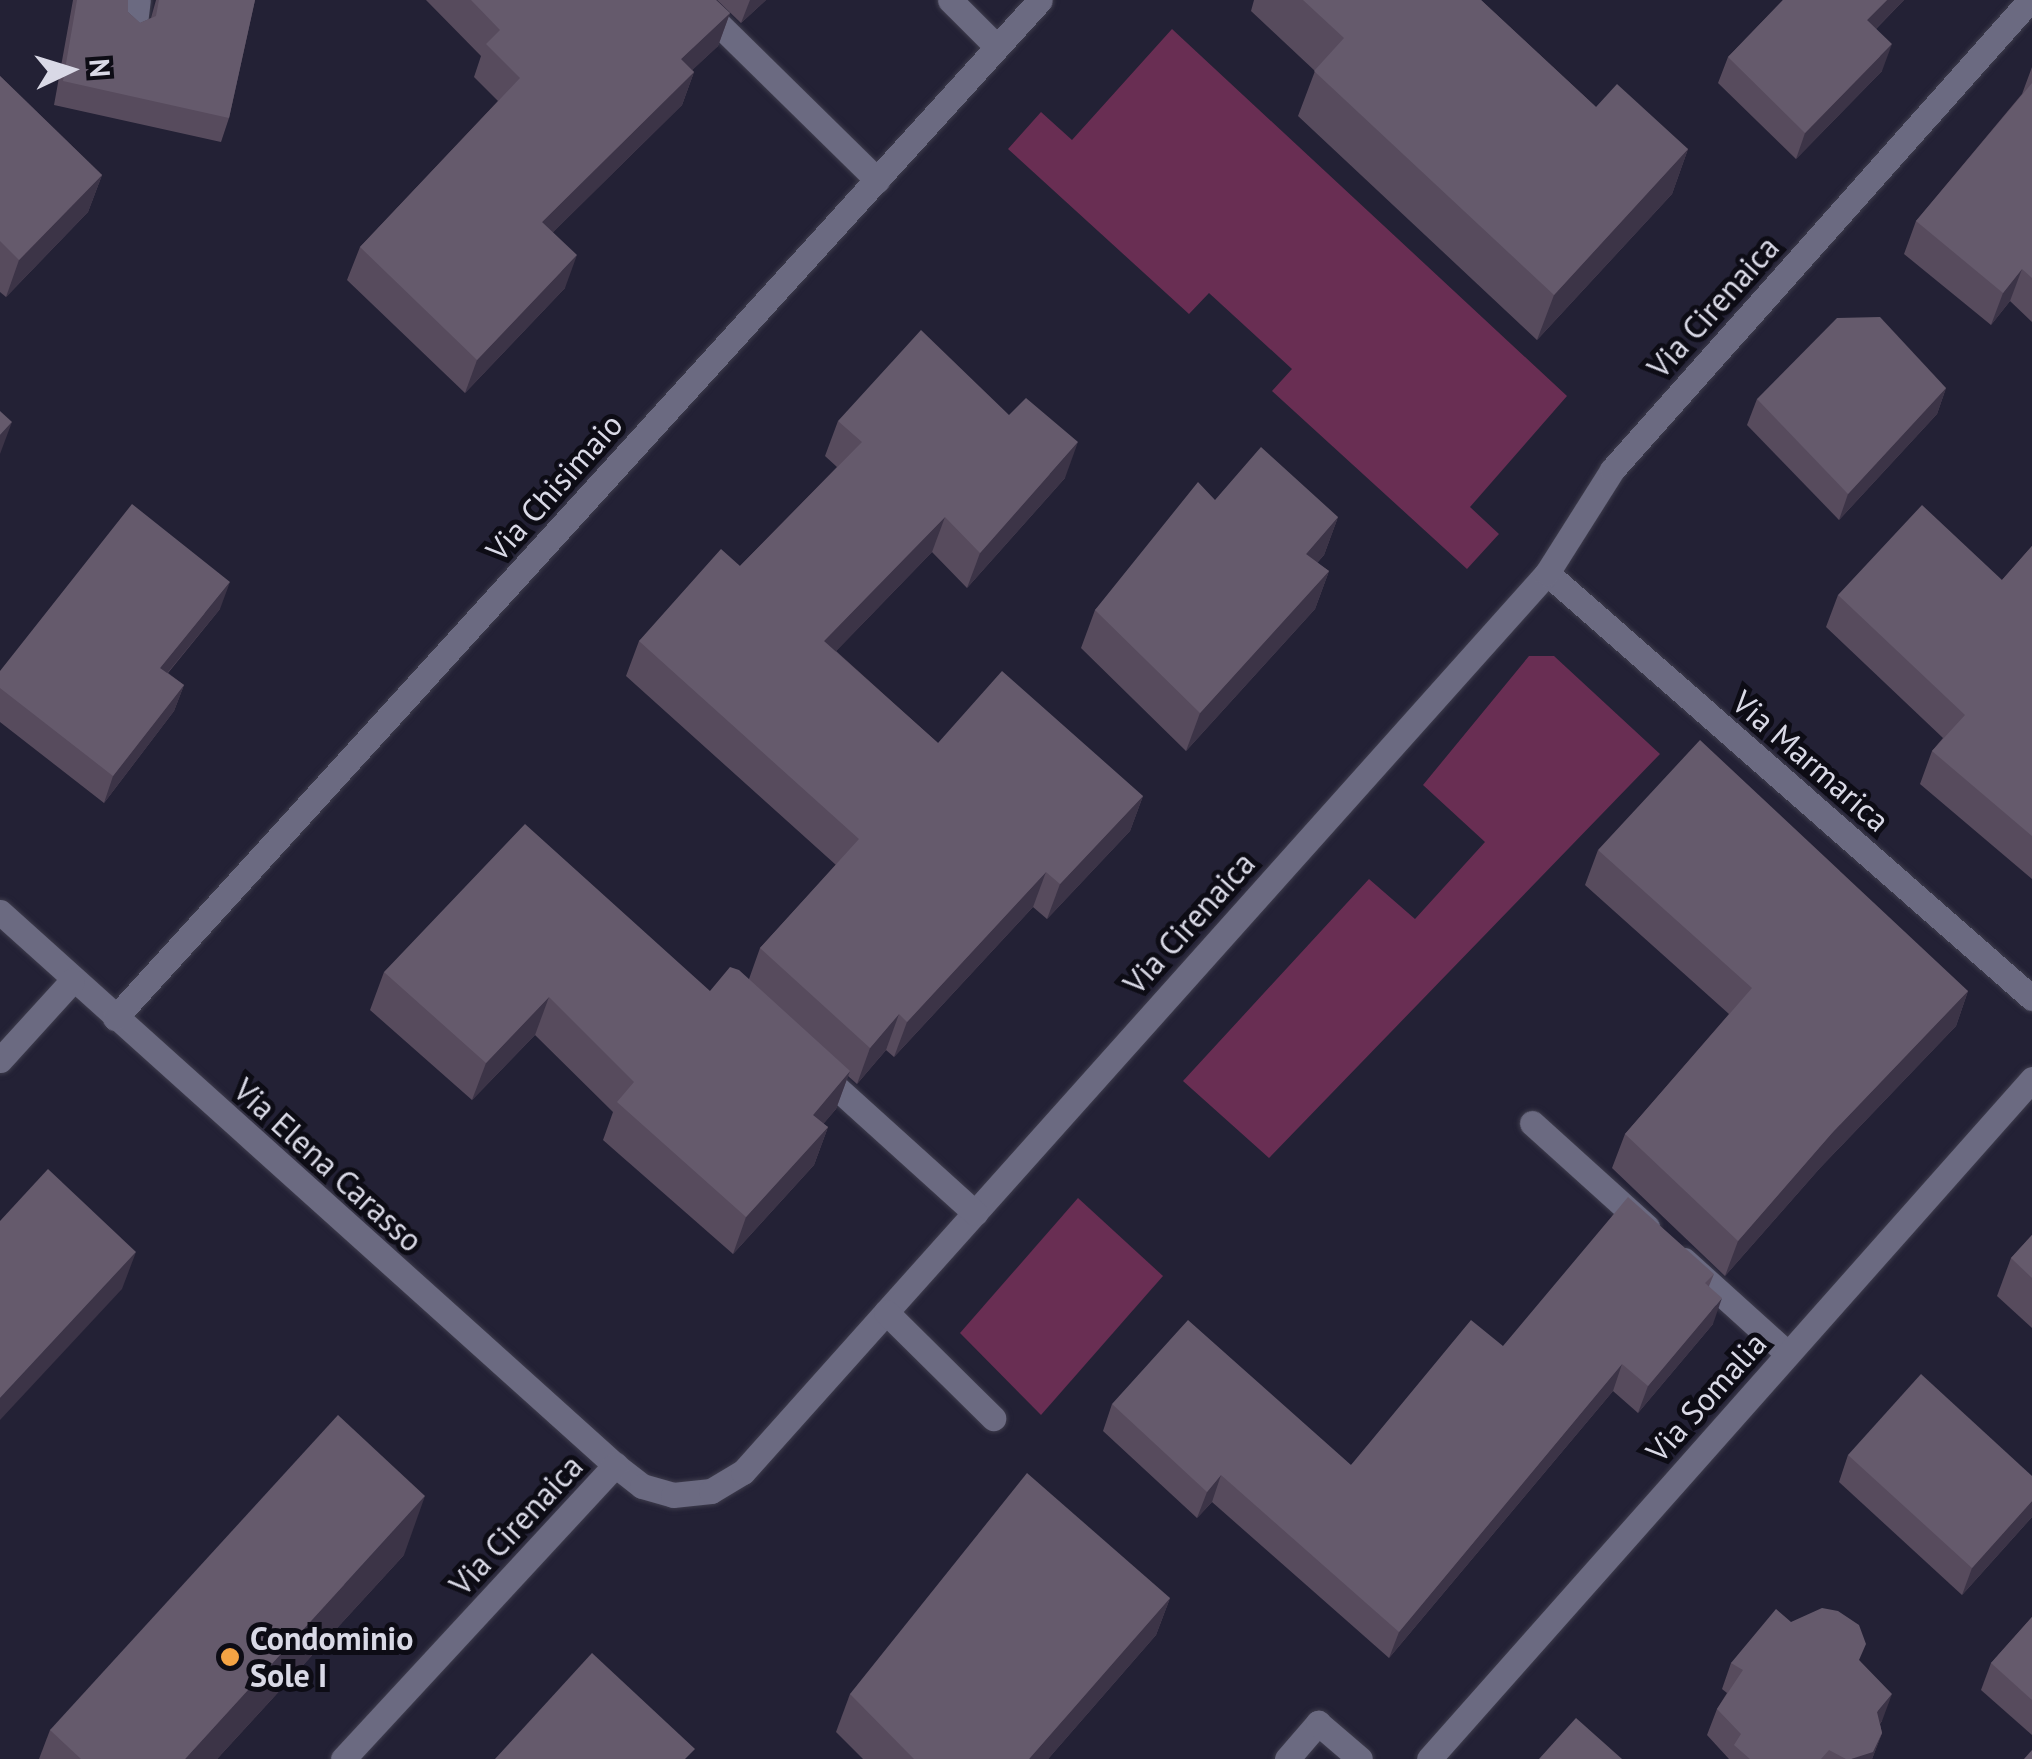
<!DOCTYPE html>
<style>
body{margin:0}
#map{position:relative;width:2032px;height:1759px;overflow:hidden;background:#232135;font-family:"PT Sans",sans-serif}
div>[style]{position:absolute}
[style*='--x']{left:calc(var(--x)*1px);top:calc(var(--y)*1px);width:calc(var(--w)*1px);rotate:calc(var(--a)*1deg)}
.green>*{inset:0;background:#692e53}
.roads{filter:drop-shadow(0 0 2px #3e3c4c) drop-shadow(0 0 2px #3e3c4c)}
.minor>*{height:25px;margin:-12.5px;padding:0 12.5px;transform-origin:12.5px;border-radius:12.5px;background:#6b6a81}
.wall>*{inset:0;background:#574b5d}
.shaded-wall>*{inset:0;background:#3c3447}
.building>*{inset:0;background:#655a6c}
.dots>*{width:28px;height:28px;translate:-50% -50%;box-sizing:border-box;border:5px solid #0d0c15;border-radius:50%}
span{translate:-50% -50%;white-space:nowrap;text-align:center;line-height:1.15;-webkit-text-stroke:10px #0d0c15;paint-order:stroke}
.street-label{font-size:32px;color:#d9d9e6}
.poi-label{font-size:32px;color:#d9d9e6;font-weight:700}
.left{translate:0 -50%;text-align:left}
.north{position:absolute;left:20px;top:20px;width:100px;height:100px;-webkit-text-stroke:8px #0d0c15;paint-order:stroke;rotate:86deg;font-size:28px;font-weight:700;line-height:40px;text-align:center;color:#d9d9e6}
.north::after{content:'';display:block;margin:auto;width:35px;height:45px;background:#d9d9e6;clip-path:polygon(50% 0,100% 100%,50% 72%,0 100%)}
</style>
<div id="map">
<div class="green">
<i style="clip-path:polygon(1172px 29px,1567px 396px,1470px 507px,1499px 534px,1467px 569px,1272px 391px,1292px 369px,1209px 293px,1189px 314px,1008px 149px,1041px 112px,1072px 140px)"></i>
<i style="clip-path:polygon(1529px 656px,1554px 656px,1660px 754px,1269px 1158px,1183px 1081px,1369px 879px,1415px 919px,1485px 842px,1423px 785px)"></i>
<i style="clip-path:polygon(1078px 1198px,1163px 1276px,1041px 1415px,960px 1333px)"></i>
</div>
<div class="roads">
<div class="minor">
<i style="--x:694;--y:0;--w:257;--a:44.5"></i>
<i style="--x:950;--y:0;--w:66;--a:45"></i>
<i style="--x:134;--y:31;--w:31;--a:-83"></i>
<i style="--x:1547;--y:573;--w:645;--a:41.23"></i>
<i style="--x:0;--y:912;--w:827;--a:41.96"></i>
<i style="--x:615;--y:1465;--w:34;--a:38"></i>
<i style="--x:642;--y:1486;--w:32;--a:16"></i>
<i style="--x:673;--y:1495;--w:38;--a:-6"></i>
<i style="--x:711;--y:1491;--w:37;--a:-31"></i>
<i style="--x:743;--y:1472;--w:1206;--a:-48.19"></i>
<i style="--x:1547;--y:573;--w:122;--a:-57.7"></i>
<i style="--x:1612;--y:470;--w:629;--a:-48.35"></i>
<i style="--x:115;--y:1018;--w:1375;--a:-47.74"></i>
<i style="--x:0;--y:1060;--w:107;--a:-47.7"></i>
<i style="--x:818;--y:1071;--w:212;--a:42.1"></i>
<i style="--x:1532;--y:1123;--w:155;--a:42.1"></i>
<i style="--x:1684;--y:1260;--w:140;--a:42.1"></i>
<i style="--x:886;--y:1312;--w:151;--a:44.7"></i>
<i style="--x:343;--y:1759;--w:401;--a:-47.2"></i>
<i style="--x:1287;--y:1759;--w:48;--a:-49.3"></i>
<i style="--x:1318;--y:1723;--w:55;--a:40.6"></i>
<i style="--x:1429;--y:1759;--w:909;--a:-48.43"></i>
</div>
</div>
<div class="wall">
<i style="clip-path:polygon(73px 0,128px 0,128px 12px,140px 23px,151px 18px,156px 0,255px 0,229px 118px,221px 142px,54px 105px)"></i>
<i style="clip-path:polygon(426px 0,716px 0,730px 13px,718px 46px,692px 70px,694px 72px,682px 105px,553px 232px,565px 288px,465px 393px,347px 280px,360px 247px,498px 101px,474px 77px,481px 56px)"></i>
<i style="clip-path:polygon(717px 0,766px 0,741px 23px)"></i>
<i style="clip-path:polygon(1254px 0,1481px 0,1596px 107px,1688px 149px,1672px 194px,1537px 340px,1298px 116px,1315px 71px,1251px 11px)"></i>
<i style="clip-path:polygon(1783px 0,1904px 0,1876px 29px,1882px 71px,1796px 159px,1718px 83px,1728px 57px)"></i>
<i style="clip-path:polygon(2032px 67px,2032px 322px,2010px 301px,1991px 325px,1904px 254px,1916px 221px,2022px 94px)"></i>
<i style="clip-path:polygon(0 76px,102px 175px,88px 212px,6px 297px,0 292px)"></i>
<i style="clip-path:polygon(1946px 388px,1937px 414px,1839px 520px,1747px 425px,1757px 399px)"></i>
<i style="clip-path:polygon(838px 421px,1065px 478px,967px 588px,932px 552px,836px 651px,938px 743px,1143px 796px,1130px 831px,1047px 919px,1033px 907px,894px 1057px,886px 1050px,857px 1084px,848px 1076px,836px 1109px,823px 1124px,828px 1127px,814px 1165px,733px 1254px,603px 1140px,613px 1112px,535px 1035px,472px 1100px,370px 1010px,384px 972px,710px 991px,749px 979px,760px 948px,836px 865px,626px 676px,639px 641px,740px 566px,837px 467px,825px 456px)"></i>
<i style="clip-path:polygon(1215px 500px,1338px 517px,1324px 555px,1317px 563px,1329px 571px,1315px 609px,1186px 751px,1081px 648px,1095px 610px)"></i>
<i style="clip-path:polygon(2032px 546px,2032px 879px,1920px 784px,1932px 751px,1943px 738px,1826px 627px,1838px 595px,2002px 580px)"></i>
<i style="clip-path:polygon(220px 609px,168px 673px,184px 685px,174px 711px,104px 803px,0 722px,0 671px)"></i>
<i style="clip-path:polygon(1598px 850px,1968px 991px,1956px 1026px,1820px 1168px,1725px 1276px,1612px 1168px,1625px 1134px,1729px 1014px,1585px 885px)"></i>
<i style="clip-path:polygon(2032px 1235px,2032px 1328px,1997px 1296px,2011px 1258px)"></i>
<i style="clip-path:polygon(1714px 1274px,1709px 1286px,1713px 1324px,1638px 1413px,1613px 1391px,1389px 1658px,1212px 1502px,1197px 1518px,1103px 1431px,1112px 1404px,1351px 1465px,1503px 1346px)"></i>
<i style="clip-path:polygon(1848px 1455px,2032px 1476px,2032px 1517px,1962px 1595px,1839px 1482px)"></i>
<i style="clip-path:polygon(404px 1555px,217px 1759px,39px 1759px,50px 1730px)"></i>
<i style="clip-path:polygon(1170px 1598px,1156px 1635px,1048px 1759px,863px 1759px,836px 1732px,850px 1694px)"></i>
<i style="clip-path:polygon(2032px 1617px,2032px 1735px,1981px 1690px,1991px 1663px)"></i>
<i style="clip-path:polygon(1791px 1622px,1860px 1661px,1882px 1721px,1880px 1724px,1882px 1733px,1872px 1759px,1729px 1759px,1707px 1735px,1717px 1709px,1727px 1693px,1722px 1689px,1731px 1663px)"></i>
</div>
<div class="shaded-wall">
<i style="clip-path:polygon(750px 0,766px 0,741px 23px)"></i>
<i style="clip-path:polygon(1887px 0,1904px 0,1858px 47px,1867px 20px)"></i>
<i style="clip-path:polygon(730px 13px,718px 46px,669px 92px,681px 59px)"></i>
<i style="clip-path:polygon(1892px 44px,1882px 71px,1796px 159px,1805px 133px)"></i>
<i style="clip-path:polygon(694px 72px,682px 105px,530px 255px,542px 222px)"></i>
<i style="clip-path:polygon(1688px 149px,1672px 194px,1537px 340px,1554px 295px)"></i>
<i style="clip-path:polygon(102px 175px,88px 212px,6px 297px,19px 260px)"></i>
<i style="clip-path:polygon(577px 255px,565px 288px,465px 393px,477px 360px)"></i>
<i style="clip-path:polygon(2022px 269px,2010px 301px,1991px 325px,2003px 293px)"></i>
<i style="clip-path:polygon(1946px 388px,1937px 414px,1839px 520px,1848px 494px)"></i>
<i style="clip-path:polygon(12px 422px,0 454px,0 435px)"></i>
<i style="clip-path:polygon(1078px 442px,1065px 478px,967px 588px,980px 553px)"></i>
<i style="clip-path:polygon(945px 517px,932px 552px,811px 677px,824px 641px)"></i>
<i style="clip-path:polygon(1338px 517px,1324px 555px,1292px 591px,1306px 554px)"></i>
<i style="clip-path:polygon(1329px 571px,1315px 609px,1186px 751px,1200px 713px)"></i>
<i style="clip-path:polygon(230px 582px,220px 609px,150px 694px,160px 668px)"></i>
<i style="clip-path:polygon(184px 685px,174px 711px,104px 803px,113px 776px)"></i>
<i style="clip-path:polygon(1143px 796px,1130px 831px,1047px 919px,1060px 884px)"></i>
<i style="clip-path:polygon(1046px 872px,1033px 907px,894px 1057px,907px 1022px)"></i>
<i style="clip-path:polygon(1968px 991px,1956px 1026px,1820px 1168px,1725px 1276px,1738px 1241px,1832px 1133px)"></i>
<i style="clip-path:polygon(549px 997px,535px 1035px,472px 1100px,486px 1063px)"></i>
<i style="clip-path:polygon(899px 1014px,886px 1050px,857px 1084px,870px 1048px)"></i>
<i style="clip-path:polygon(850px 1071px,836px 1109px,799px 1153px,813px 1115px)"></i>
<i style="clip-path:polygon(828px 1127px,814px 1165px,733px 1254px,746px 1217px)"></i>
<i style="clip-path:polygon(136px 1252px,122px 1289px,0 1420px,0 1398px)"></i>
<i style="clip-path:polygon(1722px 1298px,1713px 1324px,1638px 1413px,1648px 1386px)"></i>
<i style="clip-path:polygon(1622px 1364px,1613px 1391px,1389px 1658px,1399px 1632px)"></i>
<i style="clip-path:polygon(1221px 1475px,1212px 1502px,1197px 1518px,1207px 1492px)"></i>
<i style="clip-path:polygon(425px 1496px,404px 1555px,217px 1759px,185px 1759px)"></i>
<i style="clip-path:polygon(2032px 1501px,2032px 1517px,1962px 1595px,1972px 1568px)"></i>
<i style="clip-path:polygon(1170px 1598px,1156px 1635px,1048px 1759px,1029px 1759px)"></i>
<i style="clip-path:polygon(1892px 1694px,1882px 1721px,1867px 1738px,1877px 1712px)"></i>
<i style="clip-path:polygon(1882px 1733px,1872px 1759px,1851px 1759px)"></i>
</div>
<div class="building">
<i style="clip-path:polygon(77px 0,128px 0,128px 12px,140px 23px,156px 16px,159px 0,255px 0,229px 118px,63px 81px)"></i>
<i style="clip-path:polygon(471px 0,716px 0,730px 13px,681px 59px,694px 72px,542px 222px,577px 255px,477px 360px,360px 247px,520px 78px,486px 44px,500px 30px)"></i>
<i style="clip-path:polygon(1303px 0,1481px 0,1596px 107px,1617px 84px,1688px 149px,1554px 295px,1314px 71px,1344px 38px)"></i>
<i style="clip-path:polygon(1783px 0,1887px 0,1867px 20px,1892px 44px,1805px 133px,1728px 57px)"></i>
<i style="clip-path:polygon(0 76px,102px 175px,19px 260px,0 241px)"></i>
<i style="clip-path:polygon(2032px 83px,2032px 278px,2022px 269px,2003px 293px,1916px 221px)"></i>
<i style="clip-path:polygon(1880px 317px,1946px 388px,1848px 494px,1757px 399px,1837px 318px)"></i>
<i style="clip-path:polygon(921px 330px,1009px 415px,1026px 398px,1078px 442px,980px 553px,945px 517px,824px 641px,938px 743px,1002px 671px,1143px 796px,1060px 884px,1046px 872px,907px 1022px,899px 1014px,870px 1048px,760px 948px,859px 839px,639px 641px,721px 549px,740px 566px,862px 442px,838px 421px)"></i>
<i style="clip-path:polygon(0 411px,12px 422px,0 435px)"></i>
<i style="clip-path:polygon(1261px 447px,1338px 517px,1306px 554px,1329px 571px,1200px 713px,1095px 610px,1198px 482px,1215px 500px)"></i>
<i style="clip-path:polygon(132px 504px,230px 582px,160px 668px,184px 685px,113px 776px,0 688px,0 671px)"></i>
<i style="clip-path:polygon(1922px 505px,2002px 580px,2032px 546px,2032px 836px,1932px 751px,1965px 715px,1838px 595px)"></i>
<i style="clip-path:polygon(1700px 740px,1968px 991px,1832px 1133px,1738px 1241px,1625px 1134px,1752px 988px,1598px 850px)"></i>
<i style="clip-path:polygon(525px 824px,710px 991px,730px 967px,739px 970px,850px 1071px,813px 1115px,828px 1127px,746px 1217px,617px 1102px,634px 1082px,549px 997px,486px 1063px,384px 972px)"></i>
<i style="clip-path:polygon(48px 1169px,136px 1252px,0 1398px,0 1221px)"></i>
<i style="clip-path:polygon(1628px 1197px,1714px 1274px,1705px 1283px,1722px 1298px,1648px 1386px,1622px 1364px,1399px 1632px,1221px 1475px,1207px 1492px,1112px 1404px,1188px 1320px,1351px 1465px,1471px 1320px,1503px 1346px)"></i>
<i style="clip-path:polygon(2032px 1235px,2032px 1278px,2011px 1258px)"></i>
<i style="clip-path:polygon(1921px 1374px,2032px 1476px,2032px 1501px,1972px 1568px,1848px 1455px)"></i>
<i style="clip-path:polygon(338px 1415px,425px 1496px,185px 1759px,81px 1759px,50px 1730px)"></i>
<i style="clip-path:polygon(1027px 1473px,1170px 1598px,1029px 1759px,914px 1759px,850px 1694px)"></i>
<i style="clip-path:polygon(1822px 1608px,1838px 1611px,1859px 1625px,1866px 1644px,1859px 1660px,1892px 1694px,1877px 1712px,1882px 1733px,1873px 1752px,1851px 1759px,1846px 1759px,1829px 1750px,1821px 1759px,1750px 1759px,1734px 1745px,1741px 1734px,1717px 1709px,1743px 1670px,1731px 1663px,1776px 1609px,1791px 1622px)"></i>
<i style="clip-path:polygon(2032px 1617px,2032px 1700px,1991px 1663px)"></i>
<i style="clip-path:polygon(592px 1653px,695px 1749px,685px 1759px,495px 1759px)"></i>
<i style="clip-path:polygon(1576px 1718px,1622px 1759px,1539px 1759px)"></i>
<i style="clip-path:polygon(2032px 1750px,2032px 1759px,2024px 1759px)"></i>
</div>
<div class="dots">
<i style="left:230px;top:1657px;background:#f4a344"></i>
</div>
<div class="street-label">
<span style="left:1713px;top:307px;rotate:-48deg">Via Cirenaica</span>
<span style="left:554px;top:487px;rotate:-48deg">Via Chisimaio</span>
<span style="left:1811px;top:761px;rotate:41deg">Via Marmarica</span>
<span style="left:1189px;top:923px;rotate:-48deg">Via Cirenaica</span>
<span style="left:328px;top:1165px;rotate:42deg">Via Elena Carasso</span>
<span style="left:1706px;top:1397px;rotate:-48deg">Via Somalia</span>
<span style="left:516px;top:1525px;rotate:-47deg">Via Cirenaica</span>
</div>
<div class="poi-label">
<span class="left" style="left:250px;top:1657px">Condominio<br>Sole I</span>
</div>
<div class="north">N</div>
</div>
